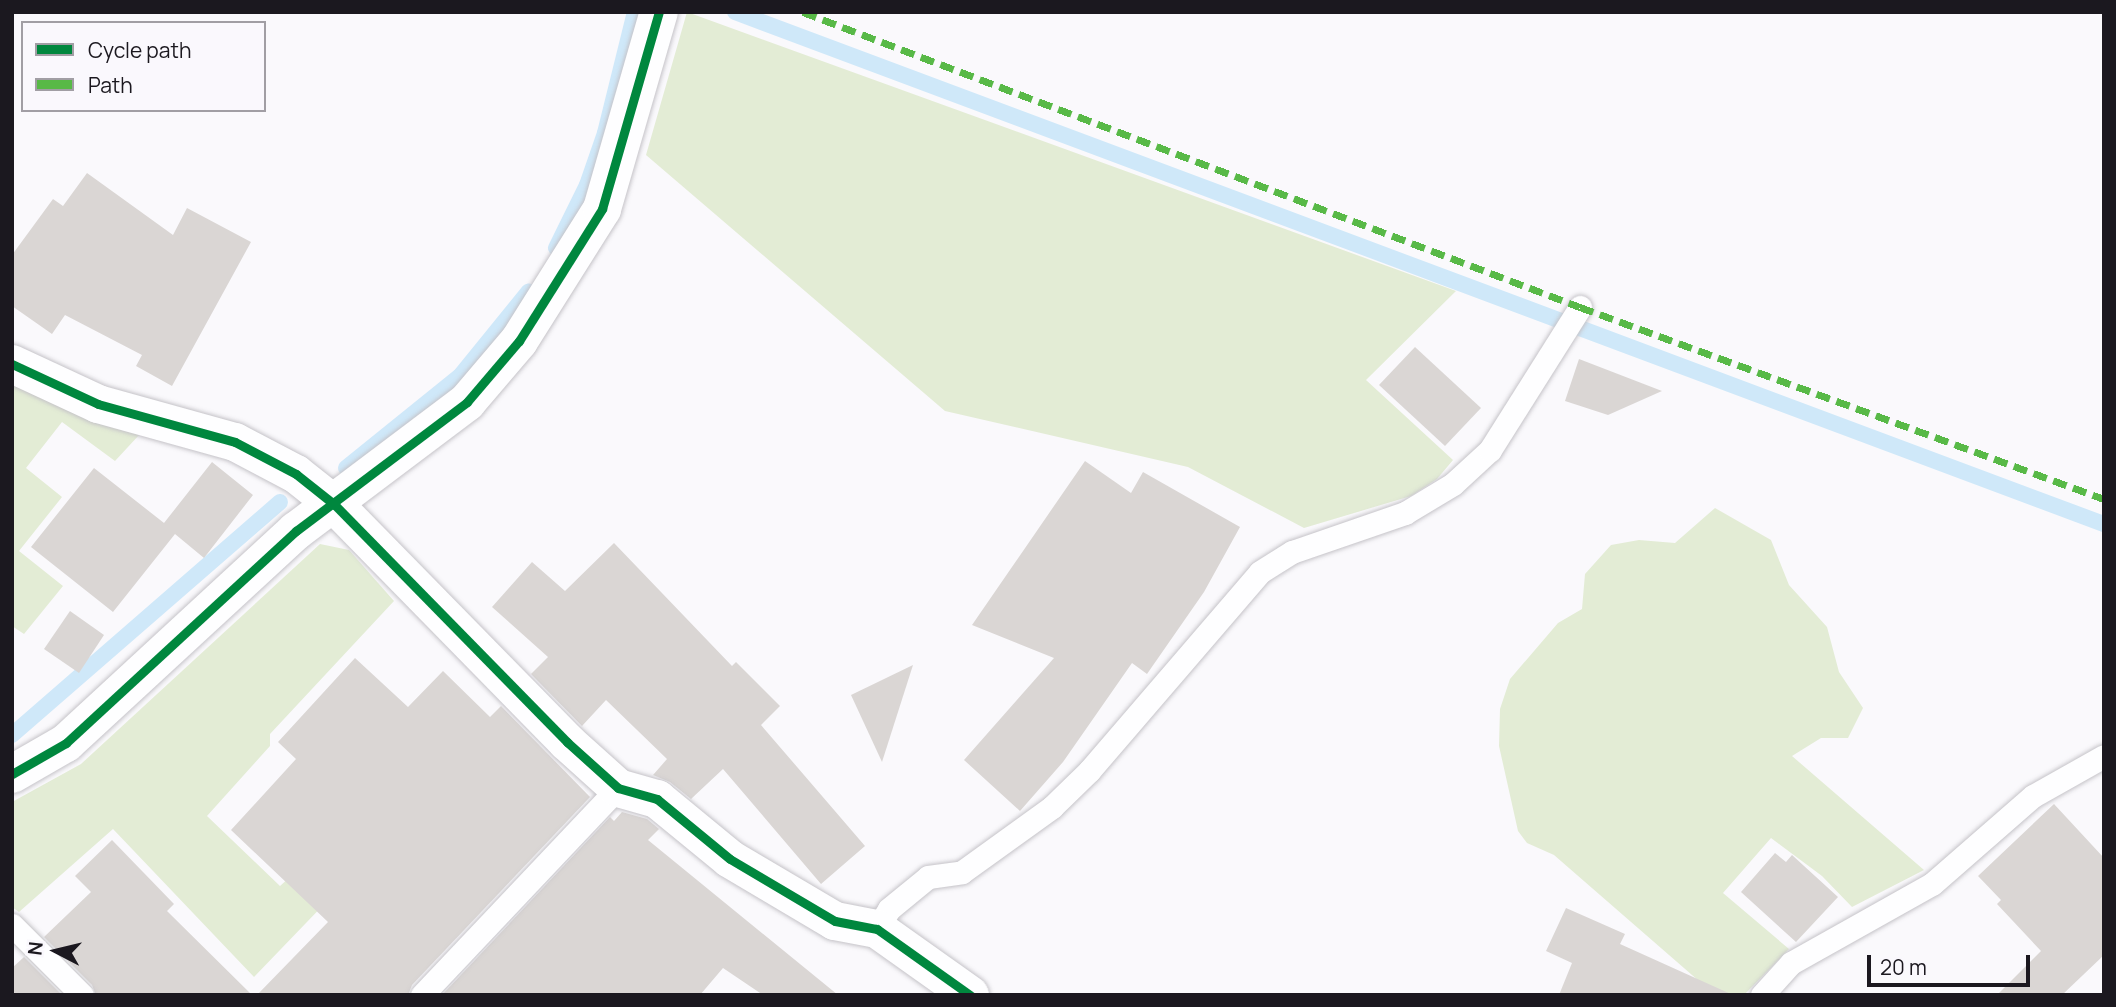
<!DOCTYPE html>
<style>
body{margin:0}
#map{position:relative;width:2116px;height:1007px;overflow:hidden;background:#faf9fc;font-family:Manrope,sans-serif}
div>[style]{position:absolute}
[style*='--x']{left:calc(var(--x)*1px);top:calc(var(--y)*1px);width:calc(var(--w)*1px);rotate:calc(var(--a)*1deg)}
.green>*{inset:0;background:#e3ecd5}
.stream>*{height:16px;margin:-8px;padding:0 8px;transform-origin:8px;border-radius:8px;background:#cfe8f9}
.building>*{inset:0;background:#dad6d4}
.roads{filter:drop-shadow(0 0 2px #c5c3c8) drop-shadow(0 0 2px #c5c3c8)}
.lane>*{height:23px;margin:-11.5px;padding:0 11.5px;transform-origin:11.5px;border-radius:11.5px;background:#fefeff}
.street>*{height:38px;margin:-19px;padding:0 19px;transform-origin:19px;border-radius:19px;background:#fefeff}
.quiet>*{height:7px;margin-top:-3.5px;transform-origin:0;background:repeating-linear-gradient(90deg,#58b947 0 14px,transparent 0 21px)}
.cycleway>*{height:9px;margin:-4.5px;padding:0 4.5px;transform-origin:4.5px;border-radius:4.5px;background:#00873e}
span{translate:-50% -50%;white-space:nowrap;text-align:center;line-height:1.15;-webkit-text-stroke:6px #faf8fd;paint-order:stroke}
.frame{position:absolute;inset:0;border:14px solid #1b181f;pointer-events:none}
.legend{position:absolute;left:21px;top:21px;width:245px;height:91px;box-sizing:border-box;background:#faf8fd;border:2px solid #a19ea4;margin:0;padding:9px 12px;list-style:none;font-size:21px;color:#1b181f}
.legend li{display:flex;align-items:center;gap:14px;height:35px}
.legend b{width:35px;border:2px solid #a19ea4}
.north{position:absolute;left:21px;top:916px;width:70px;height:70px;-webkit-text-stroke:5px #faf8fd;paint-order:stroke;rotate:277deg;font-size:19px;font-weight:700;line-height:28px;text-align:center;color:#1b181f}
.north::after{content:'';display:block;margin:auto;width:24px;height:32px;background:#1b181f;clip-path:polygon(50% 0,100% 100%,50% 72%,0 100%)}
.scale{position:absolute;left:1867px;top:955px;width:163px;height:32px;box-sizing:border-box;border:4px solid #1b181f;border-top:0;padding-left:9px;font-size:21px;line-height:24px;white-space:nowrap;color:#1b181f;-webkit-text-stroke:5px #faf8fd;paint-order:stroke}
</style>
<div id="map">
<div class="green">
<i style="clip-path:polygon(687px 12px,1456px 291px,1366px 380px,1453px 460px,1437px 479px,1411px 496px,1304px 528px,1188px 467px,945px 411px,646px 155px)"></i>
<i style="clip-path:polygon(12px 383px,140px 434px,115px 461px,62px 422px,26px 468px,62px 497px,19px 551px,63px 586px,24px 634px,12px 626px)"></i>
<i style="clip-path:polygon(1715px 508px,1771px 540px,1789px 585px,1827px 627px,1839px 672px,1863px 708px,1848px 738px,1821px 738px,1792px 756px,1924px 870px,1852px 907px,1822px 876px,1771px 838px,1723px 893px,1789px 949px,1744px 995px,1715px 995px,1554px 855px,1527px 843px,1518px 831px,1499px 746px,1500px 709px,1510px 679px,1558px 623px,1582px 609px,1585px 574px,1611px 545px,1639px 540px,1675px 543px)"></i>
<i style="clip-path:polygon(320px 544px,349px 550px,394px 601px,270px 734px,270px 746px,207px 816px,280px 886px,301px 867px,332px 896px,254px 977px,113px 829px,19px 912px,12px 907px,12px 802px,81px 764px)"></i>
</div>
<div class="stream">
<i style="--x:735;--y:12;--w:1462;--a:20.51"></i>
<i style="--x:556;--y:248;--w:70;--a:-63.8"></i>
<i style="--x:587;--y:185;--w:55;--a:-70.9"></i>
<i style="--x:605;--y:133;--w:125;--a:-76.1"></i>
<i style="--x:346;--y:468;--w:146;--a:-38.9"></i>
<i style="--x:460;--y:376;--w:109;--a:-50.9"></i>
<i style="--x:12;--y:735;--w:355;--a:-41"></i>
</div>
<div class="building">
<i style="clip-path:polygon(87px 173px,173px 235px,187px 208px,251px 242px,172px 386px,136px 366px,142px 355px,65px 315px,52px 334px,12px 306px,12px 255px,53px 199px,63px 206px)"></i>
<i style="clip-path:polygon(1415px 347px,1481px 408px,1445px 446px,1379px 385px)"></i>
<i style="clip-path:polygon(1579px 359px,1662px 391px,1608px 415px,1565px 401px)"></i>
<i style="clip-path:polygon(1085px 461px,1131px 493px,1143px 472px,1240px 527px,1204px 592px,1147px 674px,1132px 663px,1063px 762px,1020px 811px,964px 760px,1054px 658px,972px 625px)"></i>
<i style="clip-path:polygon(212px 462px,253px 495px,204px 558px,175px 534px,113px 612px,31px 547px,94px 468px,164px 523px)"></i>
<i style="clip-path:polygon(614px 543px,732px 666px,736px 662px,780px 706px,761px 725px,865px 846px,821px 884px,723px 769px,691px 799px,670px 782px,653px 775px,667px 759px,606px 700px,582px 726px,531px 674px,548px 657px,492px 607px,532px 562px,565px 591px)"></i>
<i style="clip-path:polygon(70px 611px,104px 635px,79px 673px,44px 649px)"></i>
<i style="clip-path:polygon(355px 658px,408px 707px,443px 671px,490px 717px,501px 706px,590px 797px,412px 985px,408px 995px,257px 995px,328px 922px,231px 830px,296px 759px,278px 742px)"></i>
<i style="clip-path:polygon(913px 665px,882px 762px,851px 695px)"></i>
<i style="clip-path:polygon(2054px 804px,2104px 858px,2104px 955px,2062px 995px,1997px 995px,2041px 951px,1997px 904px,2001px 900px,1978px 876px)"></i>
<i style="clip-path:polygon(622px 812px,647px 819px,659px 829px,648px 840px,838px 995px,763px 995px,723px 968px,700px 995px,442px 995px,610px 817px,614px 821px)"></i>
<i style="clip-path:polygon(112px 840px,174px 904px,167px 911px,252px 995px,96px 995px,92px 985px,44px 937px,91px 892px,75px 876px)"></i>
<i style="clip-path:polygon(1775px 853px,1786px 862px,1792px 855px,1838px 897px,1796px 942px,1741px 892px)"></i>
<i style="clip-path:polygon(1566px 908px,1625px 934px,1620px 944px,1733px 995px,1559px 995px,1572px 963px,1546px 951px)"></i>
<i style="clip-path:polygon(24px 957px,62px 995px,12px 995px,12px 968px)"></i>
</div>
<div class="roads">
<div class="lane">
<i style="--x:12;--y:925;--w:99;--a:45"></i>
<i style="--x:877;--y:929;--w:23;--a:-59"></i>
<i style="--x:889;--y:909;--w:50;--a:-39.4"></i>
<i style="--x:928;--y:877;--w:34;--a:-8"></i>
<i style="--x:962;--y:872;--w:111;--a:-35.8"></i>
<i style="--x:1052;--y:807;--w:52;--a:-44.2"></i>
<i style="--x:1089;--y:771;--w:262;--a:-49.3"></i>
<i style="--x:1260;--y:572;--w:38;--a:-32"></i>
<i style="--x:1292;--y:552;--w:120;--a:-19"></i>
<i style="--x:1405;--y:513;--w:56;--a:-31.1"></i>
<i style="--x:1453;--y:484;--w:50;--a:-42.6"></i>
<i style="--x:1490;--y:450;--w:169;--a:-57.8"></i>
<i style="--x:422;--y:995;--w:285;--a:-46.6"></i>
<i style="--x:1762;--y:995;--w:43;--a:-47.8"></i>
<i style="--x:1791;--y:963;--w:162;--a:-29.3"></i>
<i style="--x:1932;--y:884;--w:134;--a:-41.1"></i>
<i style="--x:2033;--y:796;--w:81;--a:-29.4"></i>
</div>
<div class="street">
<i style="--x:12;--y:364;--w:95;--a:24.9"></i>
<i style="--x:98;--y:404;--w:142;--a:15.5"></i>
<i style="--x:235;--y:442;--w:69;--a:27.7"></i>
<i style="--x:296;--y:474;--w:50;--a:38.5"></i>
<i style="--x:335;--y:505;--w:332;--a:45.6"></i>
<i style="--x:567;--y:742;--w:69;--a:42"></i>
<i style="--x:618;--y:788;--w:41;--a:15.8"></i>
<i style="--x:657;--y:799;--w:94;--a:39.4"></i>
<i style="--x:730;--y:859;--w:122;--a:30.6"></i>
<i style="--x:835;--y:921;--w:43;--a:10.8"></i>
<i style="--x:877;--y:929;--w:114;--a:35.4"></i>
<i style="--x:12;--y:774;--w:62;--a:-29.9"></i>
<i style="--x:66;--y:743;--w:313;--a:-42.7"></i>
<i style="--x:296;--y:531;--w:214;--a:-37"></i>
<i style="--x:467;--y:402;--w:80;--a:-49.6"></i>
<i style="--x:519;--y:341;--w:156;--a:-57.8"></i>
<i style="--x:602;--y:209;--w:205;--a:-73.9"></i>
</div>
</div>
<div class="quiet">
<i style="--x:803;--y:12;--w:831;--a:20.79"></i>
<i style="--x:1580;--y:307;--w:558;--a:20.12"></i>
</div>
<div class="cycleway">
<i style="--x:12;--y:364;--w:95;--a:24.9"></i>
<i style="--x:98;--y:404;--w:142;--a:15.5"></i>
<i style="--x:235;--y:442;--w:69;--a:27.7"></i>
<i style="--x:296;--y:474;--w:50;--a:38.5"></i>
<i style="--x:335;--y:505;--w:332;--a:45.6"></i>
<i style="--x:567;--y:742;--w:69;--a:42"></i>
<i style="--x:618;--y:788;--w:41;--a:15.8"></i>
<i style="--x:657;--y:799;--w:94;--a:39.4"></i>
<i style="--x:730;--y:859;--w:122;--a:30.6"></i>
<i style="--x:835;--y:921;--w:43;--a:10.8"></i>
<i style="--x:877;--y:929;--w:114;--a:35.4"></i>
<i style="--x:12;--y:774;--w:62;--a:-29.9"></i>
<i style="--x:66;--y:743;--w:313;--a:-42.7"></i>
<i style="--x:296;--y:531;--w:214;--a:-37"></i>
<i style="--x:467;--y:402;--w:80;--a:-49.6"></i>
<i style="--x:519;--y:341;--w:156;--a:-57.8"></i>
<i style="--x:602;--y:209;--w:205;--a:-73.9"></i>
</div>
<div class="frame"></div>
<ul class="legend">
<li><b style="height:9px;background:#00873e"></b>Cycle path</li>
<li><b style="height:9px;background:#58b947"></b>Path</li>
</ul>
<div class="north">N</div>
<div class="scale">20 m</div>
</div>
